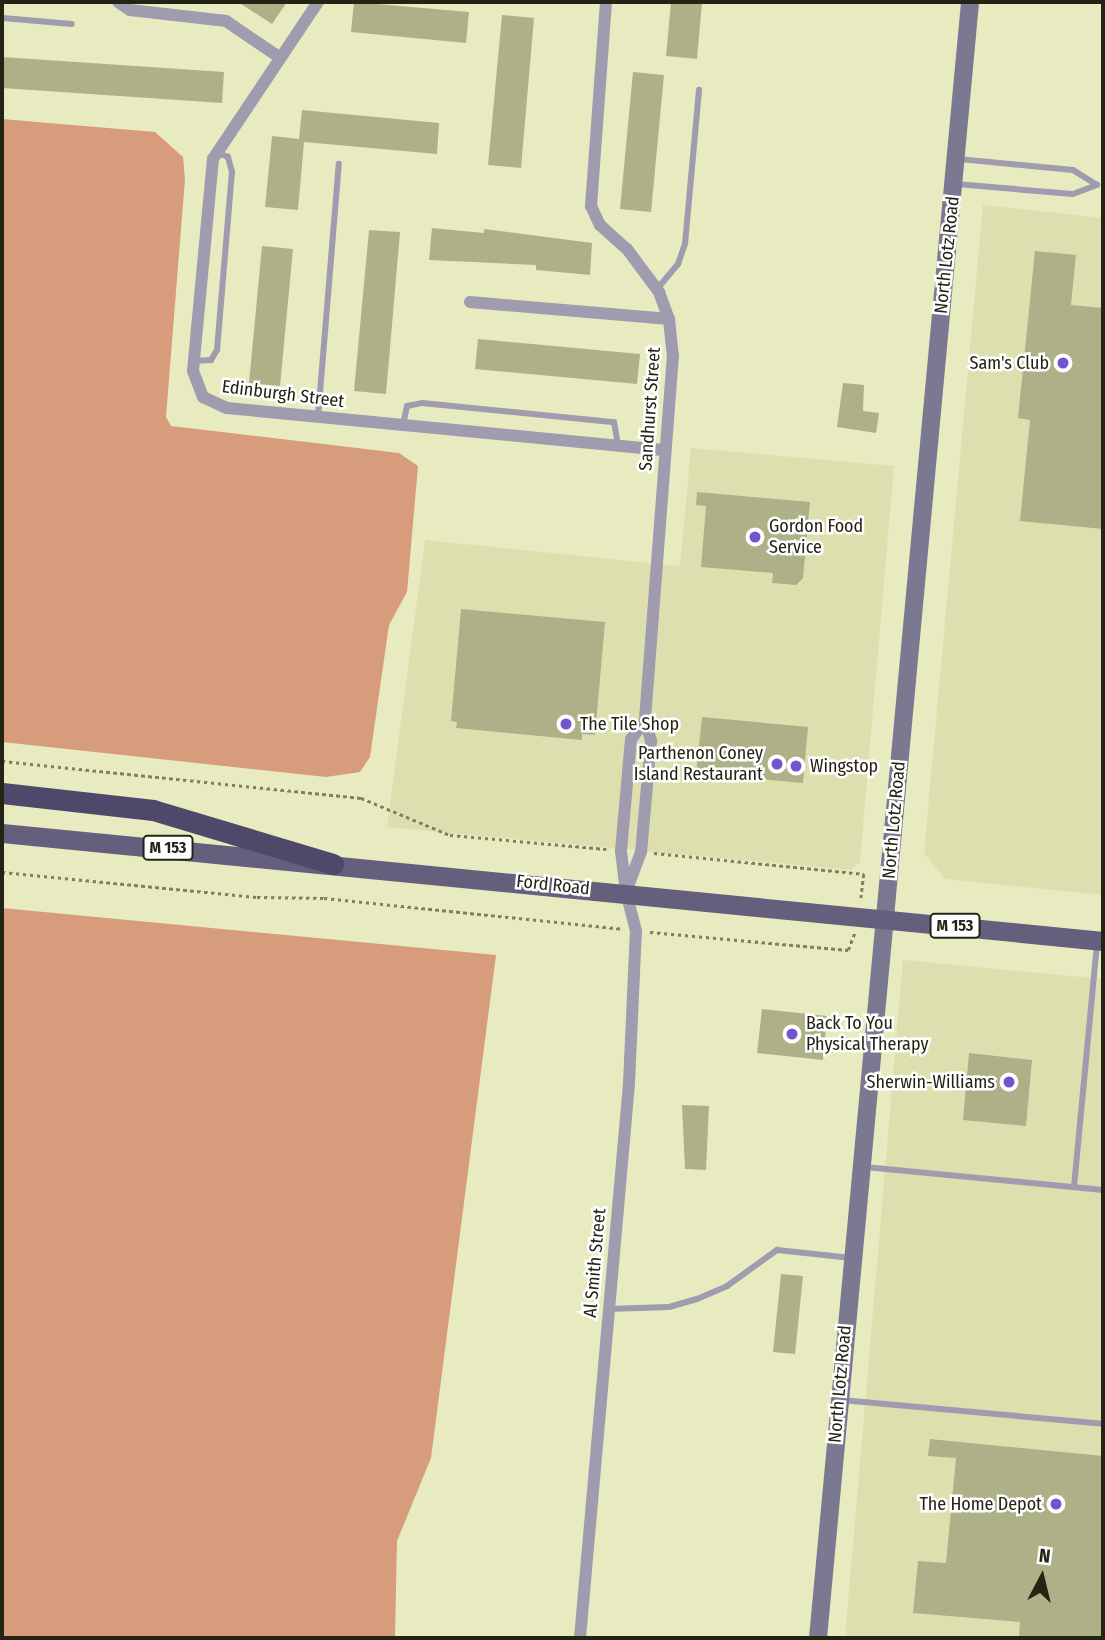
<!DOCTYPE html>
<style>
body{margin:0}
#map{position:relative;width:1105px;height:1640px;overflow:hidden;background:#e8ebc0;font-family:"Fira Sans Condensed",sans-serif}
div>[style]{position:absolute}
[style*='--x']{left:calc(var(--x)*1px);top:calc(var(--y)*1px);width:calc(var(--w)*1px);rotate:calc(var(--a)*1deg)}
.built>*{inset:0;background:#dde0ae}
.forest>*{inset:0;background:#d79c7b}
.building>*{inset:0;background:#aeb088}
.path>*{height:2.5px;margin-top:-1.25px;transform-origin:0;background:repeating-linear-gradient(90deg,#7e8064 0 3.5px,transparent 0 7px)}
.lane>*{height:6px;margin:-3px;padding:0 3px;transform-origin:3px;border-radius:3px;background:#9e9cae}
.street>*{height:12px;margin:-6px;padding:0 6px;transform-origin:6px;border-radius:6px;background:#9e9cae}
.secondary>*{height:18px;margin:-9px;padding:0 9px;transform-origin:9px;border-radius:9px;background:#7b7891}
.primary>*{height:19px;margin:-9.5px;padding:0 9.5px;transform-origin:9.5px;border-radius:9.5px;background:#635f7d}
.highway>*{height:21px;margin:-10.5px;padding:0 10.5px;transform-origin:10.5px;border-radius:10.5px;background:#4e496b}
.dots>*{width:19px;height:19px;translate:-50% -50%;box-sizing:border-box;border:4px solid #fff;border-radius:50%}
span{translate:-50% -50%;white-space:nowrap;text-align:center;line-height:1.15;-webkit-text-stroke:5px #fff;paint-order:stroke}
.shield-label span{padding:2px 5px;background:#fff;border:2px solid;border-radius:5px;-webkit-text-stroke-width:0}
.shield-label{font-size:16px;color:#232414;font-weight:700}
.street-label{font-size:18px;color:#232414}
.poi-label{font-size:18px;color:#232414}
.right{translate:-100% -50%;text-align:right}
.left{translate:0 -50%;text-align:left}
.frame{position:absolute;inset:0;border:4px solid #232414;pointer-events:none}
.north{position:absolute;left:1007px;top:1542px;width:70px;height:70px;-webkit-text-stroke:5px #fff;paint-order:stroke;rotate:7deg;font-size:19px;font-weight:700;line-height:28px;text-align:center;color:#232414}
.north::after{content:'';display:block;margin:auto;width:24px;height:32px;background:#232414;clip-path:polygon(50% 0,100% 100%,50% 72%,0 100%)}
</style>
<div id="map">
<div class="built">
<i style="clip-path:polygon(983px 205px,1103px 218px,1103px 895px,945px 879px,924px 853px)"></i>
<i style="clip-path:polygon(691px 448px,894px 466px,860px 862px,851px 870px,387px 827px,425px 540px,680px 566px)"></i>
<i style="clip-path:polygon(903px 960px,1103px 979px,1103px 1638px,845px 1638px)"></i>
</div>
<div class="forest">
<i style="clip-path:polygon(2px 119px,155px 132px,183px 157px,185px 179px,166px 417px,171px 426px,399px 453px,418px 466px,407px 592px,389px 625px,370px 757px,360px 772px,326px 777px,2px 742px)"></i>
<i style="clip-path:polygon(2px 908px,496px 955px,431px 1458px,397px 1541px,395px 1638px,2px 1638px)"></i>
</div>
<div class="building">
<i style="clip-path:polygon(238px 2px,287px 2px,272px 24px)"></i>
<i style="clip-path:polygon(354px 2px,469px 12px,466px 43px,351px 32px)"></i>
<i style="clip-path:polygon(671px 2px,702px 2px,697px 59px,666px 56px)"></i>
<i style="clip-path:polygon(502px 15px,534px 18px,521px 168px,488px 165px)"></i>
<i style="clip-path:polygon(2px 57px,224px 72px,222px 103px,2px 88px)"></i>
<i style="clip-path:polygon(633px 72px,664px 75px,651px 212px,620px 209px)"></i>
<i style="clip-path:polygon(302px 110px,439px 123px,437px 154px,304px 142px,298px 210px,265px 207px,272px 136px,299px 139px)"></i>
<i style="clip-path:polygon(432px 228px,484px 233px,484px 229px,592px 243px,590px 275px,536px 270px,536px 265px,429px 260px)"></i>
<i style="clip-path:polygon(369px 230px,400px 232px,386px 394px,354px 391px)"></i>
<i style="clip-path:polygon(262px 246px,293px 249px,280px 386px,249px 383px)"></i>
<i style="clip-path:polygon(1035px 251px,1076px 255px,1071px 305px,1103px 308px,1103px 529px,1020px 521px,1030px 420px,1018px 418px)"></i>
<i style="clip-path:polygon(478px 339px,640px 354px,637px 384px,475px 369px)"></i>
<i style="clip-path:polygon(843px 383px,864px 385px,863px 411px,879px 413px,876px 433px,837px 427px)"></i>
<i style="clip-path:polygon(697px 492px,810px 502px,803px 578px,796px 585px,772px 583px,773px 573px,701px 567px,706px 506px,696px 505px)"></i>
<i style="clip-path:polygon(461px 609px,605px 622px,595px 735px,582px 734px,582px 740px,456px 728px,457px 722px,451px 721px)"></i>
<i style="clip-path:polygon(702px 717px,808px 727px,803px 783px,696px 773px)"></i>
<i style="clip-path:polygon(762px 1009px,827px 1016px,823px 1060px,757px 1053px)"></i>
<i style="clip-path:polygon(969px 1053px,1032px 1060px,1026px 1126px,963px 1120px)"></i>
<i style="clip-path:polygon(682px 1105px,709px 1106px,706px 1170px,685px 1169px)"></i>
<i style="clip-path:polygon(781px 1274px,803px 1276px,795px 1354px,773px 1352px)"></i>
<i style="clip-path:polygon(930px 1439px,1103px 1456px,1103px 1638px,1019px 1638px,1020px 1622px,913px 1613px,918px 1561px,946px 1563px,956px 1458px,928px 1456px)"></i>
</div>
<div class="path">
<i style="--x:2;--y:761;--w:361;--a:5.9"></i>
<i style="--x:361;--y:798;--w:96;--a:22.6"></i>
<i style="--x:450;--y:835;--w:157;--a:5.1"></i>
<i style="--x:654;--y:853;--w:211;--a:5.7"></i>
<i style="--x:864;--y:874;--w:24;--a:97"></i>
<i style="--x:2;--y:872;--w:256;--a:5.6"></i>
<i style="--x:257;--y:897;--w:67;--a:0.9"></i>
<i style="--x:324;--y:898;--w:300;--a:5.9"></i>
<i style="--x:650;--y:932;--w:199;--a:5.2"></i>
<i style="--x:848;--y:950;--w:19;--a:-69"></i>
</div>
<div class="lane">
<i style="--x:3;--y:18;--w:69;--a:5"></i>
<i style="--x:956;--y:184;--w:117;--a:4.9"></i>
<i style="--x:1073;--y:194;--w:26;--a:-21"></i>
<i style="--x:1097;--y:185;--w:28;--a:-148"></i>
<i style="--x:1073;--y:170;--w:116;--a:-174.5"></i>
<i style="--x:657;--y:289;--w:33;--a:-50"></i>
<i style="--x:678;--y:264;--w:21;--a:-71"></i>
<i style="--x:685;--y:244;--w:155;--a:-84.8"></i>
<i style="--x:194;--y:361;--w:17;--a:-3"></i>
<i style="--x:211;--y:360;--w:12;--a:-59"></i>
<i style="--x:217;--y:350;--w:179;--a:-85.2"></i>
<i style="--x:232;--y:172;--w:16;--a:-105"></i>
<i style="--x:228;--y:157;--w:13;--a:-157"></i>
<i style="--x:318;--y:417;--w:254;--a:-85.3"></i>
<i style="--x:403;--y:425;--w:19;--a:-78"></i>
<i style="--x:407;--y:406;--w:15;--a:-11"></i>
<i style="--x:422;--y:403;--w:193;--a:5.7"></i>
<i style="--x:614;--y:422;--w:23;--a:80"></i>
<i style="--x:865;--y:1167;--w:239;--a:5.5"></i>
<i style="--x:1074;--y:1187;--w:246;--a:-84.6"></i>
<i style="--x:608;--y:1309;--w:61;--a:-1.9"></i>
<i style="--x:669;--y:1307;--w:29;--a:-16"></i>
<i style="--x:697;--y:1299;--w:33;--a:-23"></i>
<i style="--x:727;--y:1286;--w:62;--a:-35.8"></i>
<i style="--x:777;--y:1250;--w:75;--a:6.1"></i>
<i style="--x:841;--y:1400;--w:263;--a:5.2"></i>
</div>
<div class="street">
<i style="--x:118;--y:2;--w:14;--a:34"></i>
<i style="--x:130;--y:10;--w:97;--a:6.5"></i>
<i style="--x:226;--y:21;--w:64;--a:34.2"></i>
<i style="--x:318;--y:2;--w:189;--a:123.8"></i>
<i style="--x:213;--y:159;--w:213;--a:95.4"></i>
<i style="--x:193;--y:371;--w:28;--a:69"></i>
<i style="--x:203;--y:397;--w:26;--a:25"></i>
<i style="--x:227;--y:408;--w:440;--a:5.5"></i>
<i style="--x:606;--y:2;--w:205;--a:94.2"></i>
<i style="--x:591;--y:206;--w:21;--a:65"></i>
<i style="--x:600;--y:225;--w:36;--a:42"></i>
<i style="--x:627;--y:249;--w:54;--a:53.3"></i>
<i style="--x:659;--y:292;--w:29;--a:70"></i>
<i style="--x:669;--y:319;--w:36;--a:84"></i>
<i style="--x:673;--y:355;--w:367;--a:94.4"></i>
<i style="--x:645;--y:721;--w:21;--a:73"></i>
<i style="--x:651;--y:741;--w:111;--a:95.1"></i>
<i style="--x:641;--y:852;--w:43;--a:110.6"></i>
<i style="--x:626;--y:892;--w:41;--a:-97"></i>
<i style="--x:621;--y:851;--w:112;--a:-84.9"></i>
<i style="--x:631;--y:739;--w:23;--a:-52"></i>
<i style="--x:470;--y:302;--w:200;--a:4.9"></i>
<i style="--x:580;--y:1638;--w:557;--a:-84.95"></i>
<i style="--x:629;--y:1083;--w:152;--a:-87.4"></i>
<i style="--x:636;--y:931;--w:40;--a:-104.4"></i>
</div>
<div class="secondary">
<i style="--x:818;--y:1638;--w:1643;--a:-84.69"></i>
</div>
<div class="primary">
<i style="--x:2;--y:833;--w:1106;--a:5.6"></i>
</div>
<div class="highway">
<i style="--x:2;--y:793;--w:152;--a:6.4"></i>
<i style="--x:153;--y:810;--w:188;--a:16.7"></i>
</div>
<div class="dots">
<i style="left:1063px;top:363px;background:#7354ce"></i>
<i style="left:755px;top:537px;background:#7354ce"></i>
<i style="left:566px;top:724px;background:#7354ce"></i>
<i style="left:777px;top:764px;background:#7354ce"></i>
<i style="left:796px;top:766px;background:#7354ce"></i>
<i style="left:792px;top:1034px;background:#7354ce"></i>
<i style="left:1009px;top:1082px;background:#7354ce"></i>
<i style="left:1056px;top:1504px;background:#7354ce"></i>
</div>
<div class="shield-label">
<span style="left:168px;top:848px">M 153</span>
<span style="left:955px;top:926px">M 153</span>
</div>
<div class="street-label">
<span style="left:947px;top:255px;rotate:-84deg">North Lotz Road</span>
<span style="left:283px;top:394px;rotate:7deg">Edinburgh Street</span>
<span style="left:650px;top:409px;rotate:-86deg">Sandhurst Street</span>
<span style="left:894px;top:820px;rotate:-85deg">North Lotz Road</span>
<span style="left:553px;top:885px;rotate:6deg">Ford Road</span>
<span style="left:595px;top:1263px;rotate:-85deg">Al Smith Street</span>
<span style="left:840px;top:1384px;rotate:-85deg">North Lotz Road</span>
</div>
<div class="poi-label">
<span class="right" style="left:1049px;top:363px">Sam's Club</span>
<span class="left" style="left:769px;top:537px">Gordon Food<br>Service</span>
<span class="left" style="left:580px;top:724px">The Tile Shop</span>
<span class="right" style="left:763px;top:764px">Parthenon Coney<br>Island Restaurant</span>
<span class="left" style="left:810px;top:766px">Wingstop</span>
<span class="left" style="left:806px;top:1034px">Back To You<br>Physical Therapy</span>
<span class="right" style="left:995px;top:1082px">Sherwin-Williams</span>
<span class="right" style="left:1042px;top:1504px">The Home Depot</span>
</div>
<div class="frame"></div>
<div class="north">N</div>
</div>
